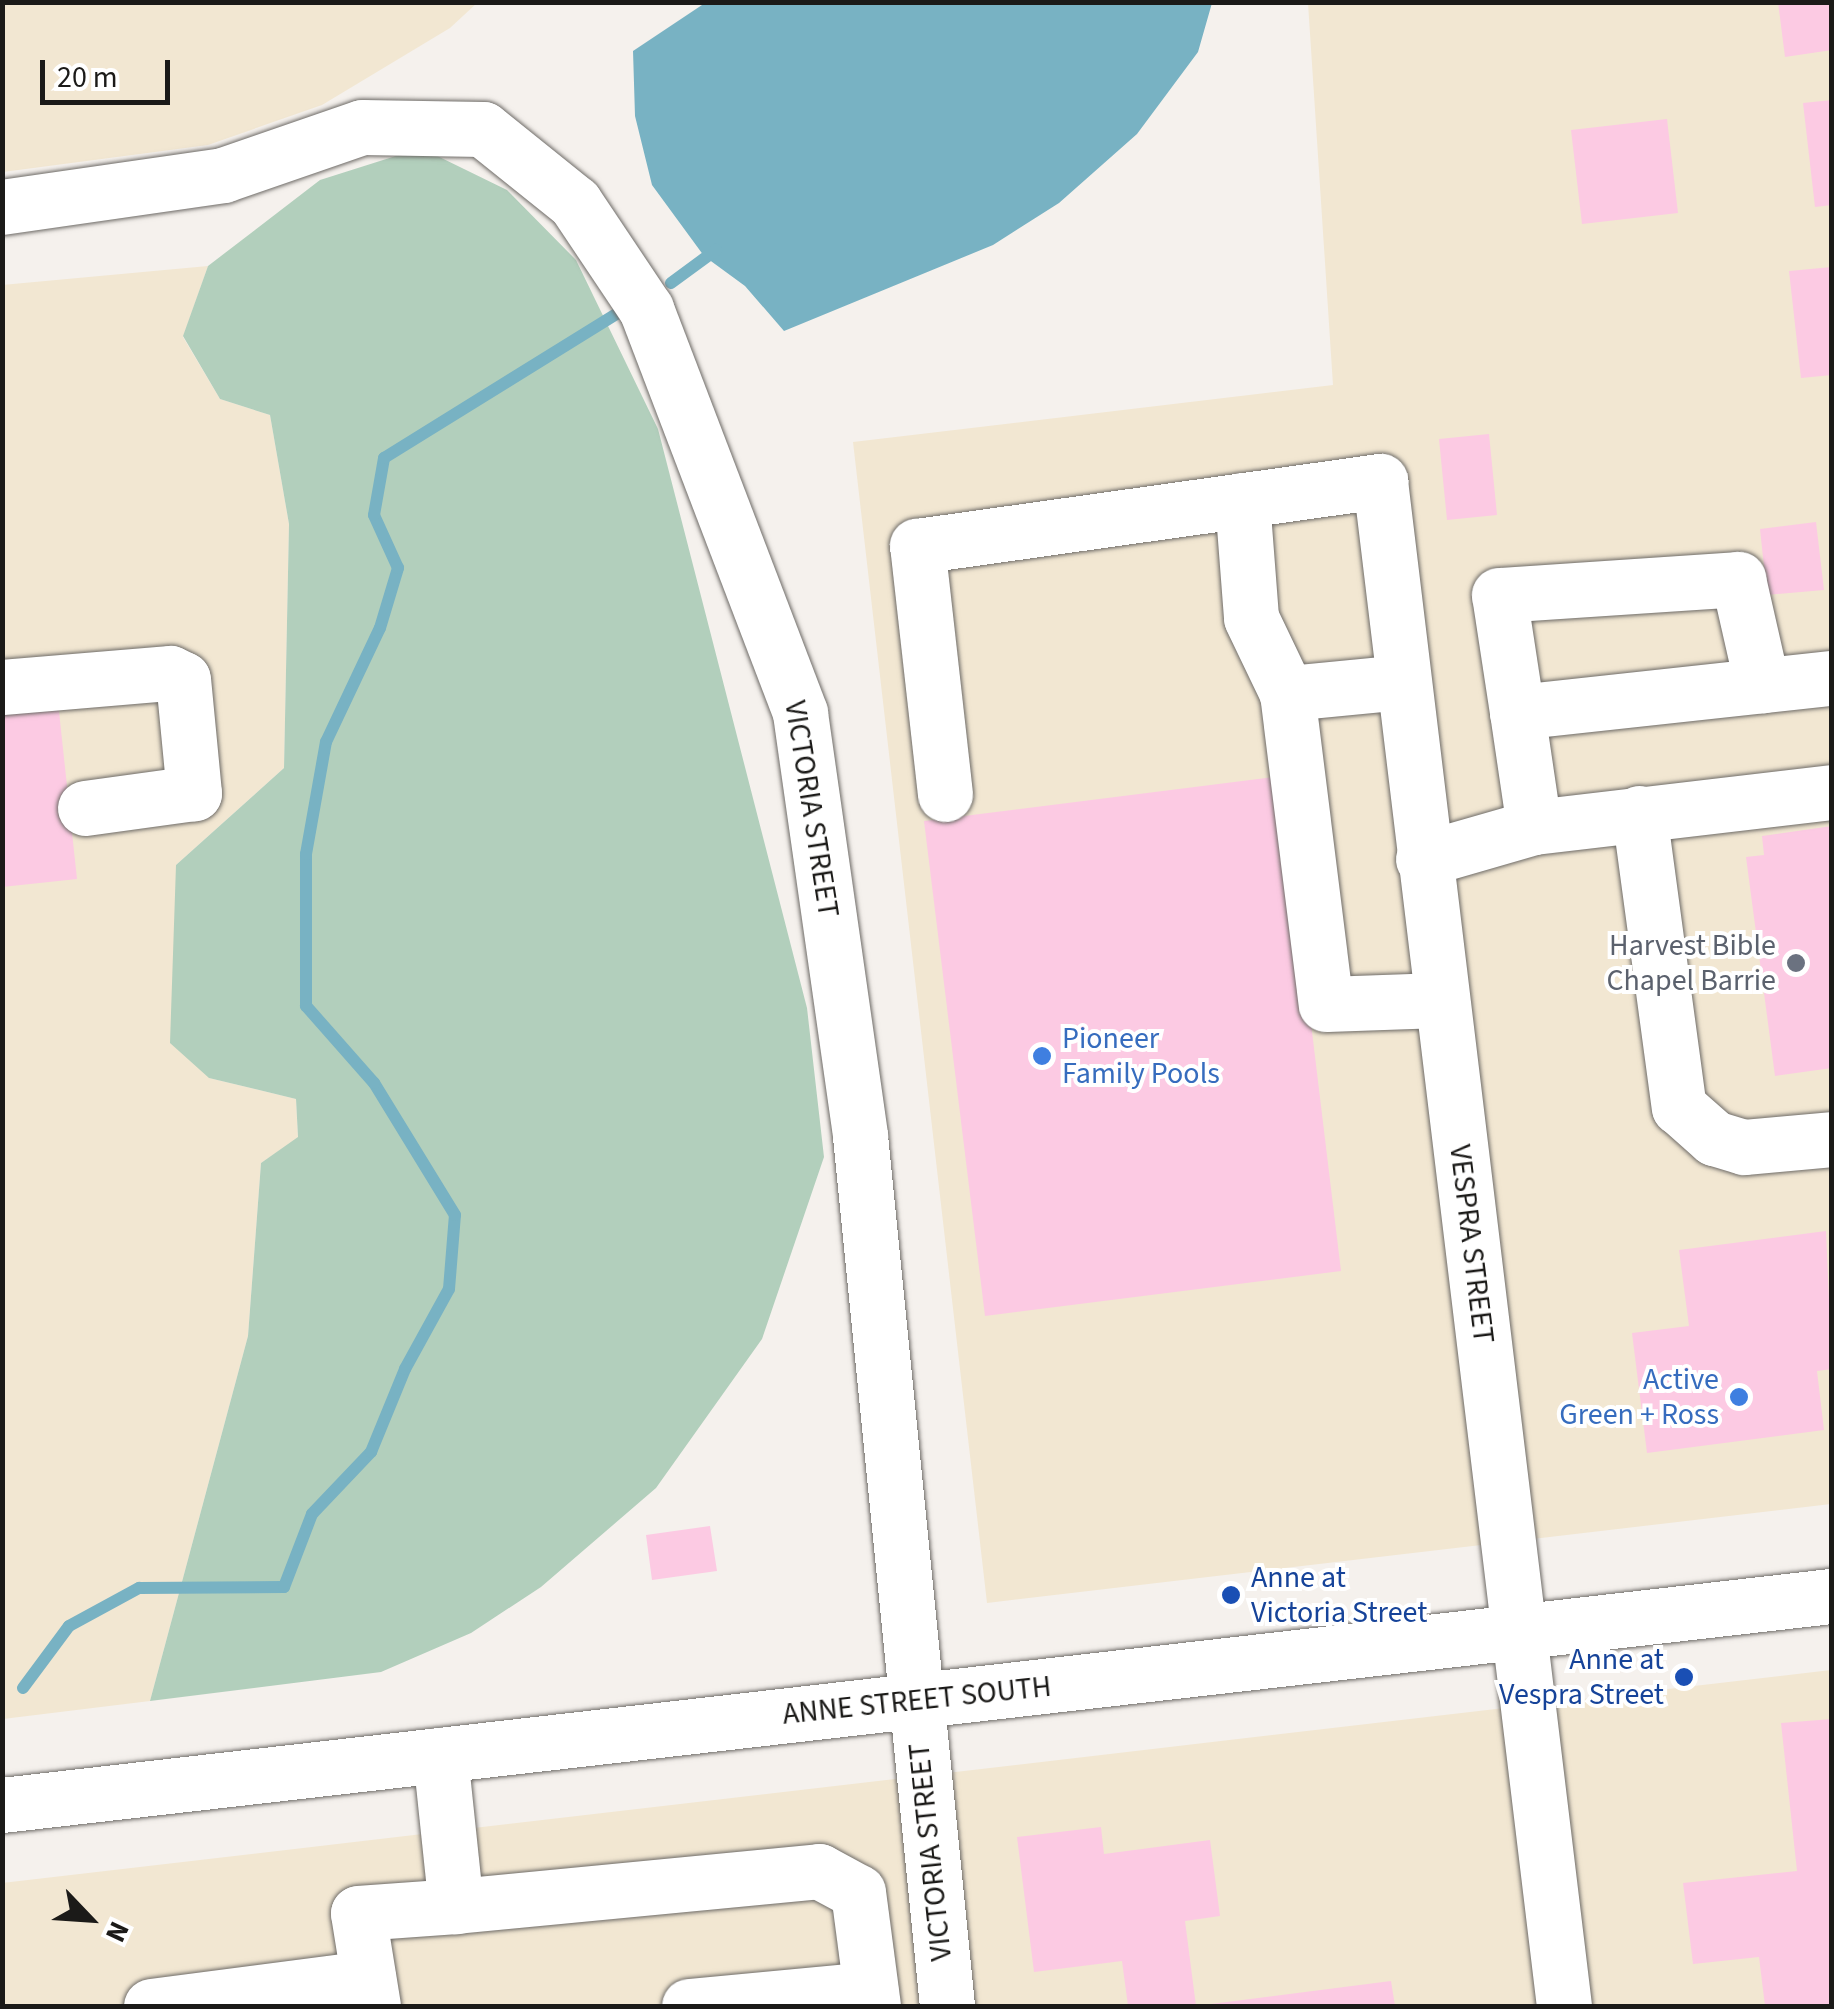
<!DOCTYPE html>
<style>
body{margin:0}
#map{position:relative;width:1834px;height:2009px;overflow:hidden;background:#f5f1ed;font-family:"Source Sans 3",sans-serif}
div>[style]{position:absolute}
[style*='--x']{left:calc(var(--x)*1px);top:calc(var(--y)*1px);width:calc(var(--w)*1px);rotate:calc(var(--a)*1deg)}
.industrial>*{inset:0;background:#f2e7d2}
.green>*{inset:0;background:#b2cfbc}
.water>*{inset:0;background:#78b2c3}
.stream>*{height:12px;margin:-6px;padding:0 6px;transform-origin:6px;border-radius:6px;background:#78b2c3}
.building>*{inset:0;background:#fccae3}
.roads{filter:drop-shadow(0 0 2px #6e6b67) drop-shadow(0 0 2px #6e6b67)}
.minor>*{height:55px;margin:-27.5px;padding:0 27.5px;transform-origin:27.5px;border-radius:27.5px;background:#fff}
.dots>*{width:28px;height:28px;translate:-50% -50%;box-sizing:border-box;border:5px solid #fff;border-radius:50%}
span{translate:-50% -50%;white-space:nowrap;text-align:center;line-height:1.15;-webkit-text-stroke:8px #fff;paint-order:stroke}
.street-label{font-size:30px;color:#1b1a18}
.worship-label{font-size:30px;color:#5b616d}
.right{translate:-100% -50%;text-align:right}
.shop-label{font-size:30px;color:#366cbe}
.left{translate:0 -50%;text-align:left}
.transit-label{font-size:30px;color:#164399}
.frame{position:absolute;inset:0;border:5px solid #1b1a18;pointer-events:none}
.north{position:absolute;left:40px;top:1869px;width:100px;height:100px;-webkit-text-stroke:8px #fff;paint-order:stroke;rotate:115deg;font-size:28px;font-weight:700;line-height:40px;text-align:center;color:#1b1a18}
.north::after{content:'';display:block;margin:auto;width:35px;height:45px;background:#1b1a18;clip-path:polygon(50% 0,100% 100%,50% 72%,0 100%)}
.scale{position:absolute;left:40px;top:60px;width:130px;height:45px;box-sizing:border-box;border:5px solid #1b1a18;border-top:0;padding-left:12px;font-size:30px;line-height:35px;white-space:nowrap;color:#1b1a18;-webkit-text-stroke:8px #fff;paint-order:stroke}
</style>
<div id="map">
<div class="industrial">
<i style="clip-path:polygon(2px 3px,3px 2px,477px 3px,450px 28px,322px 105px,208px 145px,3px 172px)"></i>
<i style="clip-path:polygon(1308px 3px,1831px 3px,1831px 1504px,987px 1603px,853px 442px,1333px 385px)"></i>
<i style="clip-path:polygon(208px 266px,183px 337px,220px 399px,270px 415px,289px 524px,284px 768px,176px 865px,209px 1078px,296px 1099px,298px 1138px,261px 1163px,248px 1336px,150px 1701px,3px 1719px,2px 285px)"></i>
<i style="clip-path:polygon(1831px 1670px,1831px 2006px,3px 2006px,2px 1883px)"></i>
</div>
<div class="green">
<i style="clip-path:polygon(421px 148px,507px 190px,576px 260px,658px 429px,807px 1008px,824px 1157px,762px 1339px,656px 1488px,541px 1587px,471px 1633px,381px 1672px,150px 1701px,248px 1336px,261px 1163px,298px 1137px,296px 1099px,209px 1078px,170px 1043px,176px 865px,284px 768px,289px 524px,270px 415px,220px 399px,183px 336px,208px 266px,320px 180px)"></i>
</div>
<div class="water">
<i style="clip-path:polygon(705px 3px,705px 2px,1212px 3px,1198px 52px,1137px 134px,1059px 203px,993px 245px,784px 331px,745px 286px,704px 256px,652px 185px,635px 116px,633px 51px)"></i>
</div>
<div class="stream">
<i style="--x:671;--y:283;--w:56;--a:-36.3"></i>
<i style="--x:23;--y:1688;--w:77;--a:-53.4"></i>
<i style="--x:69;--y:1626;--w:80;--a:-28.5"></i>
<i style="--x:139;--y:1588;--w:145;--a:-0.4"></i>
<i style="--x:284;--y:1587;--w:78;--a:-69"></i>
<i style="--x:312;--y:1514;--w:86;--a:-46.4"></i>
<i style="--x:371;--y:1452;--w:90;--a:-67.7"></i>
<i style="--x:405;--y:1369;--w:91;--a:-61.2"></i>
<i style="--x:449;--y:1289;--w:74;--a:-85.4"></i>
<i style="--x:455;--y:1215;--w:155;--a:-121.5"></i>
<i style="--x:374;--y:1083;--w:103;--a:-131.4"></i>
<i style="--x:306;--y:1006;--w:152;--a:-90"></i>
<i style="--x:306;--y:854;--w:114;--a:-79.9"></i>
<i style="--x:326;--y:742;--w:126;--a:-64.7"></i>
<i style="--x:380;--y:628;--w:63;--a:-73.3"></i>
<i style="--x:398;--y:568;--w:58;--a:-114.4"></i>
<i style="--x:374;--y:515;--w:58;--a:-80"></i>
<i style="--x:384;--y:458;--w:285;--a:-31.8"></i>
</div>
<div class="building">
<i style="clip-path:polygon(1778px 2px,1832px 2px,1832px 50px,1785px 57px)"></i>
<i style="clip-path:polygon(1832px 100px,1832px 205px,1815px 207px,1803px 103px)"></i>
<i style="clip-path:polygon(1667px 119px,1678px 213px,1582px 224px,1571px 130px)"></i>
<i style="clip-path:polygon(1832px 267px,1832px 375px,1801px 378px,1789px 271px)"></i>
<i style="clip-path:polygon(1489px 434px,1497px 515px,1447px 520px,1439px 439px)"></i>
<i style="clip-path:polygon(1816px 522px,1824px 590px,1767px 595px,1760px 529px)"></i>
<i style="clip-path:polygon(57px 693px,77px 879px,2px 887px,2px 700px)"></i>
<i style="clip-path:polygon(1281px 776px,1341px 1271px,985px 1316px,924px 821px)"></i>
<i style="clip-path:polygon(1832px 826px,1832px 1068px,1775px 1076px,1746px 857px,1764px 855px,1762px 836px)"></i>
<i style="clip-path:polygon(1826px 1231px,1832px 1369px,1817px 1371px,1824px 1430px,1647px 1453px,1632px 1333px,1689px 1326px,1679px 1250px)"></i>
<i style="clip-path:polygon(710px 1526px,717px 1571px,652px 1580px,646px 1535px)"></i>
<i style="clip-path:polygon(1832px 1719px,1832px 2006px,1765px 2006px,1759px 1957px,1693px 1964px,1683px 1883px,1797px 1871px,1781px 1723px)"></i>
<i style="clip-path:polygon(1101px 1827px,1104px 1854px,1210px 1840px,1220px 1916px,1185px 1921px,1196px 2006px,1128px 2006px,1122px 1961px,1034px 1972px,1017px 1837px)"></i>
<i style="clip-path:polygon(1391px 1981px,1395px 2006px,1211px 2006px,1211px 2004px)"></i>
</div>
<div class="roads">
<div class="minor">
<i style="--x:2;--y:207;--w:223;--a:-8.2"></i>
<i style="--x:223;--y:175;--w:147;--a:-19.1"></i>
<i style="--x:362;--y:127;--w:121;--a:0.9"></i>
<i style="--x:483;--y:129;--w:118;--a:38.8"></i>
<i style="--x:575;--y:203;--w:128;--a:56.2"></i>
<i style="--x:646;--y:309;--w:432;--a:69.1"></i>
<i style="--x:800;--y:713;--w:427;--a:81.9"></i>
<i style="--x:860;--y:1136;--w:874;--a:84.29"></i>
<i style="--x:1242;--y:500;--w:118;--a:85.6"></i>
<i style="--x:1251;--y:618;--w:83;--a:64.4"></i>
<i style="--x:1402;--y:682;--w:116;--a:174.5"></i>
<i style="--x:1287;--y:693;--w:313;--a:82.9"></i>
<i style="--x:1326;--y:1004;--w:114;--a:-2"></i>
<i style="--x:2;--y:687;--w:169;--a:-4.8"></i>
<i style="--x:170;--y:673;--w:14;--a:25"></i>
<i style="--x:183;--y:679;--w:115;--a:84.5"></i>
<i style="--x:194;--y:793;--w:110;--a:172.2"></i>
<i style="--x:1517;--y:712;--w:118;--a:-98.7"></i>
<i style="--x:1499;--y:595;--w:240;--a:-3.8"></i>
<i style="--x:1738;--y:579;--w:109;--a:77.2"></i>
<i style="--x:945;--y:794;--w:250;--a:-96.4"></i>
<i style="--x:917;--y:546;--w:468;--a:-8"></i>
<i style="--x:1380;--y:481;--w:1536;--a:83.12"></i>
<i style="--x:1639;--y:813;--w:297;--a:82.3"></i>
<i style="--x:1679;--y:1107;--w:47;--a:41.5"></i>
<i style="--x:1714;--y:1138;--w:31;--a:17"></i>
<i style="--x:1744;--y:1147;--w:88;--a:-5.2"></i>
<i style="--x:1534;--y:827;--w:116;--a:-98.4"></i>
<i style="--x:1517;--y:712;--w:317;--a:-6.2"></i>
<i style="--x:1423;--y:859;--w:116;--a:-16.1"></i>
<i style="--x:1534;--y:827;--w:300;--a:-6.7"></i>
<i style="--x:440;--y:1755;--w:152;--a:84"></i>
<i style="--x:456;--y:1906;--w:365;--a:-5.5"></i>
<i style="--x:819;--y:1871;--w:44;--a:28.3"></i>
<i style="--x:858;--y:1892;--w:115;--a:82.5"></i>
<i style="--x:2;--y:1805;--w:1842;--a:-6.52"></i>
<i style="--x:151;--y:2006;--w:219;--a:-7.4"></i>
<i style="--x:373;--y:2006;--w:94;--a:-99.2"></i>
<i style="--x:358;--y:1913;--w:98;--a:-4.1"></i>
<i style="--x:689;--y:2006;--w:182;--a:-5.4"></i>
</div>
</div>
<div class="dots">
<i style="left:1796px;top:963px;background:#6b7280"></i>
<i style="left:1042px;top:1056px;background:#3f7fe0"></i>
<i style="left:1739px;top:1397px;background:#3f7fe0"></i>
<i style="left:1231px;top:1595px;background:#1a4fb4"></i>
<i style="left:1684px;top:1677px;background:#1a4fb4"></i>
</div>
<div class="street-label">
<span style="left:811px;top:809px;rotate:81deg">VICTORIA STREET</span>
<span style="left:1471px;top:1244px;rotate:83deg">VESPRA STREET</span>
<span style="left:917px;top:1701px;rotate:-6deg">ANNE STREET SOUTH</span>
<span style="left:931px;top:1852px;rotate:-96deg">VICTORIA STREET</span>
</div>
<div class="worship-label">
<span class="right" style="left:1776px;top:963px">Harvest Bible<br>Chapel Barrie</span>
</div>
<div class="shop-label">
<span class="left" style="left:1062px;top:1056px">Pioneer<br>Family Pools</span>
<span class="right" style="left:1719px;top:1397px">Active<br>Green + Ross</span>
</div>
<div class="transit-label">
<span class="left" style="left:1251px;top:1595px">Anne at<br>Victoria Street</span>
<span class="right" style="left:1664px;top:1677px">Anne at<br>Vespra Street</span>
</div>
<div class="frame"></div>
<div class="north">N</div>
<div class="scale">20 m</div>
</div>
